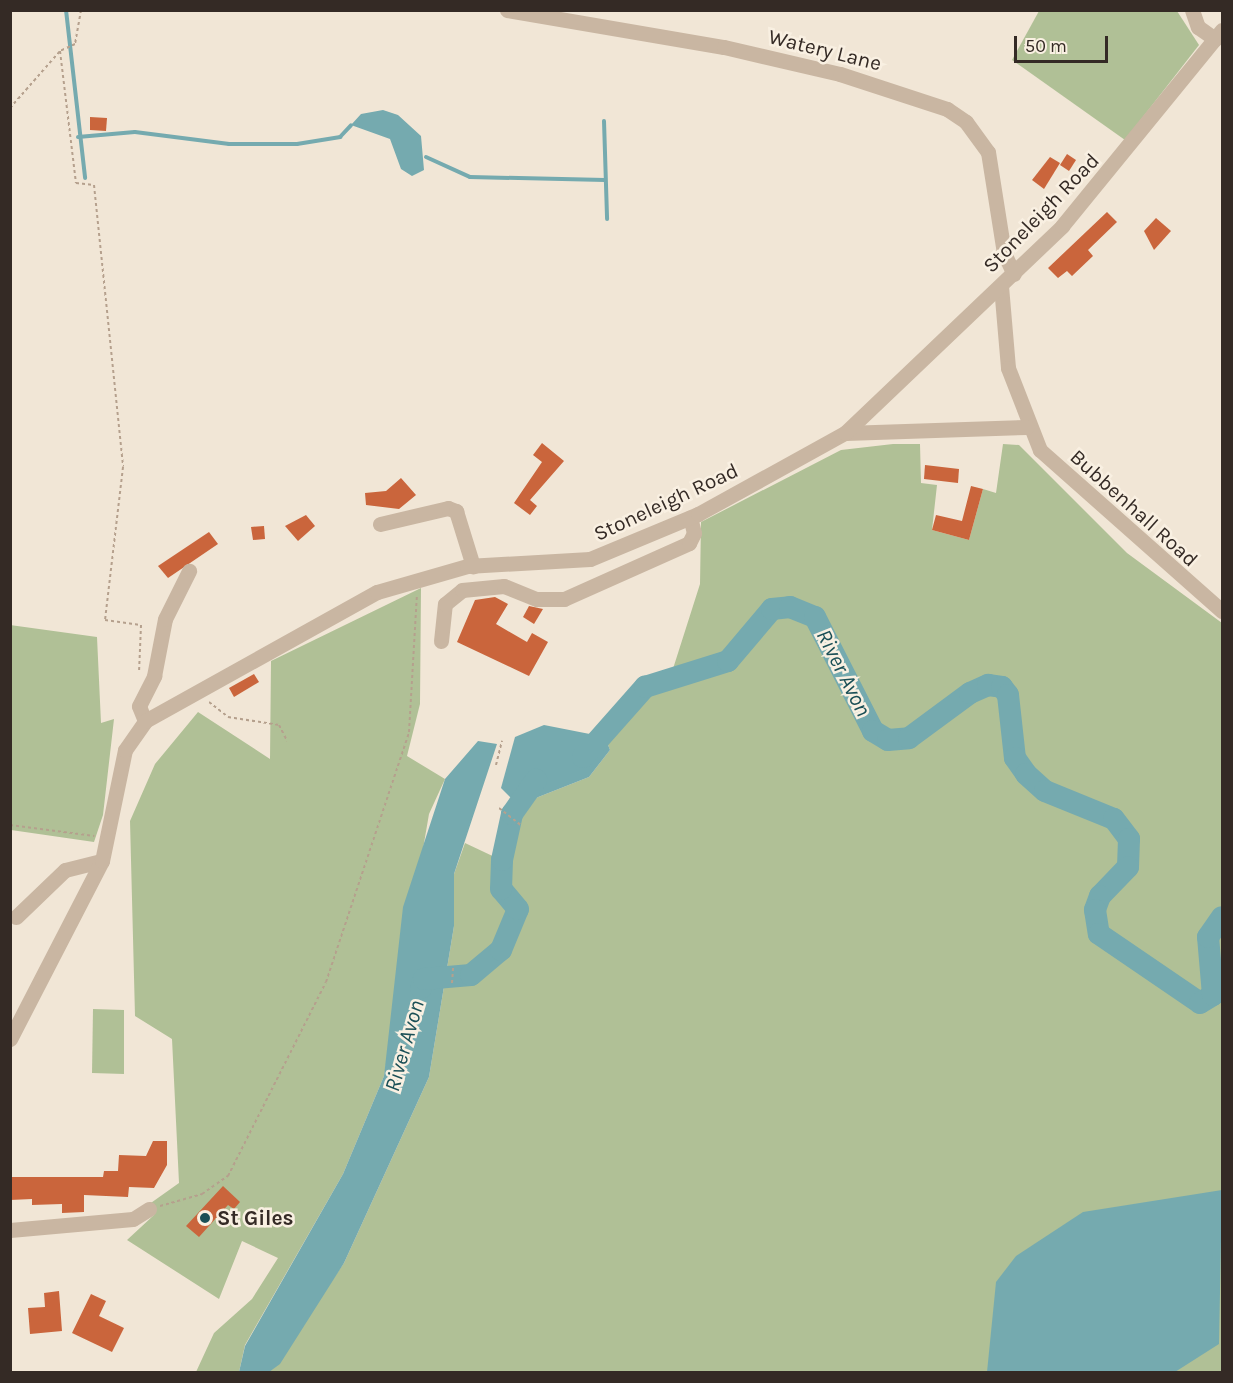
<!DOCTYPE html>
<style>
body{margin:0}
#map{position:relative;width:1233px;height:1383px;overflow:hidden;background:#f1e6d6;font-family:Karla,sans-serif}
div>[style]{position:absolute}
[style*='--x']{left:calc(var(--x)*1px);top:calc(var(--y)*1px);width:calc(var(--w)*1px);rotate:calc(var(--a)*1deg)}
.green>*{inset:0;background:#b0c096}
.water>*{inset:0;background:#75aaaf}
.stream>*{height:4px;margin:-2px;padding:0 2px;transform-origin:2px;border-radius:2px;background:#75aaaf}
.river>*{height:22px;margin:-11px;padding:0 11px;transform-origin:11px;border-radius:11px;background:#75aaaf}
.building>*{inset:0;background:#ca653c}
.path>*{height:2px;margin-top:-1px;transform-origin:0;background:repeating-linear-gradient(90deg,#b5a08d 0 3px,transparent 0 6px)}
.minor>*{height:15px;margin:-7.5px;padding:0 7.5px;transform-origin:7.5px;border-radius:7.5px;background:#c9b6a2}
.dots>*{width:16px;height:16px;translate:-50% -50%;box-sizing:border-box;border:3px solid #f9f0e2;border-radius:50%}
span{translate:-50% -50%;white-space:nowrap;text-align:center;line-height:1.15;-webkit-text-stroke:5px #f9f0e2;paint-order:stroke}
.street-label{font-size:21px;color:#342a25}
.poi-label{font-size:21px;color:#342a25;font-weight:700}
.left{translate:0 -50%;text-align:left}
.water-label{font-size:22px;color:#1a4f56;font-style:italic}
.frame{position:absolute;inset:0;border:12px solid #342a25;pointer-events:none}
.scale{position:absolute;left:1014px;top:36px;width:94px;height:27px;box-sizing:border-box;border:3px solid #342a25;border-top:0;padding-left:8px;font-size:18px;line-height:21px;white-space:nowrap;color:#342a25;-webkit-text-stroke:4px #f9f0e2;paint-order:stroke}
</style>
<div id="map">
<div class="green">
<i style="clip-path:polygon(1039px 11px,1177px 11px,1199px 45px,1125px 140px,1012px 60px)"></i>
<i style="clip-path:polygon(893px 444px,920px 444px,921px 483px,937px 485px,932px 530px,969px 540px,983px 489px,996px 493px,1003px 444px,1019px 445px,1127px 553px,1222px 623px,1222px 1372px,269px 1372px,344px 1263px,429px 1077px,454px 926px,454px 874px,465px 843px,501px 860px,518px 805px,589px 777px,610px 750px,605px 737px,645px 687px,671px 675px,700px 584px,701px 522px,841px 450px)"></i>
<i style="clip-path:polygon(421px 588px,420px 704px,407px 756px,445px 779px,429px 814px,384px 1076px,343px 1174px,245px 1345px,239px 1372px,196px 1372px,214px 1333px,252px 1299px,278px 1258px,242px 1241px,219px 1299px,127px 1240px,154px 1215px,148px 1205px,179px 1183px,172px 1039px,135px 1016px,130px 821px,155px 764px,198px 712px,270px 759px,271px 661px)"></i>
<i style="clip-path:polygon(10px 625px,97px 637px,101px 723px,114px 719px,103px 815px,94px 842px,11px 830px)"></i>
<i style="clip-path:polygon(93px 1009px,124px 1010px,124px 1074px,92px 1073px)"></i>
</div>
<div class="water">
<i style="clip-path:polygon(383px 110px,398px 115px,421px 136px,424px 170px,412px 176px,401px 169px,390px 139px,351px 125px,361px 114px)"></i>
<i style="clip-path:polygon(544px 725px,605px 737px,610px 750px,589px 777px,518px 805px,501px 788px,515px 737px)"></i>
<i style="clip-path:polygon(478px 741px,497px 744px,454px 874px,454px 926px,429px 1077px,344px 1263px,280px 1364px,269px 1372px,239px 1372px,245px 1346px,343px 1174px,384px 1076px,403px 907px,445px 779px)"></i>
<i style="clip-path:polygon(1222px 1190px,1219px 1344px,1175px 1372px,987px 1372px,996px 1282px,1016px 1256px,1083px 1212px)"></i>
</div>
<div class="stream">
<i style="--x:66;--y:10;--w:169;--a:83.5"></i>
<i style="--x:604;--y:121;--w:98;--a:88.2"></i>
<i style="--x:78;--y:137;--w:57;--a:-5"></i>
<i style="--x:135;--y:132;--w:95;--a:7.3"></i>
<i style="--x:229;--y:144;--w:68;--a:0"></i>
<i style="--x:297;--y:144;--w:44;--a:-9.2"></i>
<i style="--x:340;--y:137;--w:16;--a:-47"></i>
<i style="--x:426;--y:157;--w:48;--a:24.4"></i>
<i style="--x:470;--y:177;--w:135;--a:1.3"></i>
</div>
<div class="river">
<i style="--x:583;--y:757;--w:94;--a:-48.5"></i>
<i style="--x:645;--y:687;--w:87;--a:-17.4"></i>
<i style="--x:728;--y:661;--w:68;--a:-49.8"></i>
<i style="--x:772;--y:609;--w:18;--a:-6"></i>
<i style="--x:790;--y:607;--w:27;--a:22"></i>
<i style="--x:815;--y:617;--w:128;--a:63"></i>
<i style="--x:873;--y:731;--w:17;--a:31"></i>
<i style="--x:888;--y:740;--w:21;--a:-5"></i>
<i style="--x:909;--y:738;--w:76;--a:-36.4"></i>
<i style="--x:970;--y:693;--w:20;--a:-24"></i>
<i style="--x:988;--y:685;--w:14;--a:8"></i>
<i style="--x:1002;--y:687;--w:10;--a:53"></i>
<i style="--x:1008;--y:695;--w:63;--a:83.7"></i>
<i style="--x:1015;--y:758;--w:19;--a:55"></i>
<i style="--x:1026;--y:774;--w:25;--a:42"></i>
<i style="--x:1045;--y:791;--w:74;--a:22.1"></i>
<i style="--x:1114;--y:819;--w:25;--a:53"></i>
<i style="--x:1129;--y:839;--w:28;--a:92"></i>
<i style="--x:1128;--y:867;--w:40;--a:134"></i>
<i style="--x:1100;--y:896;--w:15;--a:110"></i>
<i style="--x:1095;--y:910;--w:24;--a:81"></i>
<i style="--x:1099;--y:934;--w:122;--a:34.3"></i>
<i style="--x:1200;--y:1003;--w:15;--a:-32"></i>
<i style="--x:1213;--y:995;--w:58;--a:-94.9"></i>
<i style="--x:1208;--y:937;--w:24;--a:-55"></i>
<i style="--x:421;--y:988;--w:9;--a:-72"></i>
<i style="--x:424;--y:979;--w:47;--a:-4.9"></i>
<i style="--x:471;--y:975;--w:39;--a:-40"></i>
<i style="--x:501;--y:950;--w:44;--a:-67.5"></i>
<i style="--x:518;--y:909;--w:26;--a:-130"></i>
<i style="--x:501;--y:889;--w:29;--a:-88"></i>
<i style="--x:502;--y:860;--w:47;--a:-77.7"></i>
<i style="--x:512;--y:814;--w:42;--a:-54.8"></i>
</div>
<div class="building">
<i style="clip-path:polygon(90px 117px,107px 118px,106px 131px,90px 130px)"></i>
<i style="clip-path:polygon(1067px 154px,1076px 160px,1069px 171px,1060px 165px)"></i>
<i style="clip-path:polygon(1050px 157px,1060px 163px,1044px 189px,1032px 180px)"></i>
<i style="clip-path:polygon(1107px 212px,1117px 222px,1088px 250px,1093px 256px,1072px 276px,1067px 271px,1058px 278px,1048px 268px)"></i>
<i style="clip-path:polygon(1156px 218px,1171px 231px,1154px 250px,1144px 231px)"></i>
<i style="clip-path:polygon(542px 443px,564px 461px,530px 500px,537px 506px,530px 515px,514px 503px,542px 462px,533px 455px)"></i>
<i style="clip-path:polygon(925px 465px,959px 469px,958px 483px,924px 479px)"></i>
<i style="clip-path:polygon(401px 478px,416px 495px,399px 509px,366px 505px,365px 493px,386px 491px)"></i>
<i style="clip-path:polygon(971px 486px,983px 489px,969px 540px,932px 530px,936px 515px,962px 521px)"></i>
<i style="clip-path:polygon(306px 515px,315px 526px,298px 541px,285px 526px)"></i>
<i style="clip-path:polygon(264px 526px,265px 539px,253px 540px,251px 527px)"></i>
<i style="clip-path:polygon(209px 532px,218px 544px,168px 578px,158px 566px)"></i>
<i style="clip-path:polygon(495px 597px,508px 604px,496px 624px,527px 642px,532px 633px,548px 642px,529px 676px,457px 642px,475px 600px)"></i>
<i style="clip-path:polygon(529px 606px,543px 609px,534px 624px,523px 617px)"></i>
<i style="clip-path:polygon(254px 674px,259px 682px,234px 697px,229px 688px)"></i>
<i style="clip-path:polygon(153px 1141px,167px 1141px,167px 1165px,154px 1188px,129px 1187px,128px 1197px,84px 1195px,84px 1212px,62px 1213px,62px 1204px,32px 1205px,32px 1199px,10px 1200px,10px 1177px,103px 1177px,104px 1171px,118px 1171px,119px 1155px,146px 1156px)"></i>
<i style="clip-path:polygon(223px 1186px,240px 1202px,234px 1209px,228px 1205px,199px 1237px,186px 1226px)"></i>
<i style="clip-path:polygon(59px 1291px,62px 1331px,30px 1334px,28px 1308px,45px 1307px,44px 1293px)"></i>
<i style="clip-path:polygon(91px 1294px,106px 1301px,99px 1316px,124px 1328px,112px 1352px,72px 1333px)"></i>
</div>
<div class="path">
<i style="--x:81;--y:10;--w:35;--a:100"></i>
<i style="--x:75;--y:44;--w:17;--a:155"></i>
<i style="--x:60;--y:51;--w:133;--a:83.1"></i>
<i style="--x:76;--y:183;--w:18;--a:6"></i>
<i style="--x:94;--y:185;--w:283;--a:84.1"></i>
<i style="--x:123;--y:467;--w:154;--a:96.7"></i>
<i style="--x:105;--y:620;--w:36;--a:8"></i>
<i style="--x:141;--y:625;--w:48;--a:92.4"></i>
<i style="--x:10;--y:108;--w:76;--a:-48.7"></i>
<i style="--x:209;--y:702;--w:24;--a:38"></i>
<i style="--x:228;--y:717;--w:52;--a:8.9"></i>
<i style="--x:279;--y:725;--w:18;--a:63"></i>
<i style="--x:496;--y:765;--w:25;--a:-76"></i>
<i style="--x:499;--y:808;--w:29;--a:38"></i>
<i style="--x:10;--y:825;--w:85;--a:7.5"></i>
<i style="--x:452;--y:983;--w:16;--a:-86"></i>
<i style="--x:160;--y:1206;--w:44;--a:-15.9"></i>
<i style="--x:202;--y:1194;--w:32;--a:-35"></i>
<i style="--x:228;--y:1176;--w:217;--a:-63.2"></i>
<i style="--x:326;--y:982;--w:263;--a:-71.6"></i>
<i style="--x:409;--y:732;--w:137;--a:-86.7"></i>
</div>
<div class="minor">
<i style="--x:507;--y:10;--w:220;--a:9.7"></i>
<i style="--x:724;--y:47;--w:119;--a:13.1"></i>
<i style="--x:840;--y:74;--w:113;--a:18.1"></i>
<i style="--x:947;--y:109;--w:23;--a:34"></i>
<i style="--x:966;--y:122;--w:37;--a:54"></i>
<i style="--x:988;--y:152;--w:102;--a:81"></i>
<i style="--x:1004;--y:253;--w:23;--a:65"></i>
<i style="--x:1192;--y:10;--w:18;--a:71"></i>
<i style="--x:1198;--y:27;--w:21;--a:35"></i>
<i style="--x:1001;--y:286;--w:82;--a:85.1"></i>
<i style="--x:1008;--y:368;--w:88;--a:68.7"></i>
<i style="--x:1040;--y:450;--w:243;--a:41.5"></i>
<i style="--x:845;--y:433;--w:182;--a:-1.9"></i>
<i style="--x:380;--y:524;--w:70;--a:-13.2"></i>
<i style="--x:448;--y:508;--w:9;--a:21"></i>
<i style="--x:456;--y:511;--w:58;--a:72.8"></i>
<i style="--x:441;--y:641;--w:37;--a:-84"></i>
<i style="--x:445;--y:604;--w:22;--a:-39"></i>
<i style="--x:462;--y:590;--w:42;--a:-5.4"></i>
<i style="--x:504;--y:586;--w:35;--a:22"></i>
<i style="--x:537;--y:599;--w:27;--a:0"></i>
<i style="--x:564;--y:599;--w:137;--a:-24.1"></i>
<i style="--x:689;--y:543;--w:11;--a:-63"></i>
<i style="--x:694;--y:533;--w:16;--a:-104"></i>
<i style="--x:145;--y:721;--w:16;--a:-112"></i>
<i style="--x:139;--y:706;--w:34;--a:-63"></i>
<i style="--x:154;--y:676;--w:58;--a:-79.1"></i>
<i style="--x:165;--y:619;--w:54;--a:-63.4"></i>
<i style="--x:16;--y:917;--w:68;--a:-43.8"></i>
<i style="--x:65;--y:870;--w:38;--a:-14"></i>
<i style="--x:10;--y:1039;--w:200;--a:-62.7"></i>
<i style="--x:102;--y:861;--w:113;--a:-78.3"></i>
<i style="--x:125;--y:750;--w:35;--a:-55"></i>
<i style="--x:145;--y:721;--w:265;--a:-29.1"></i>
<i style="--x:377;--y:592;--w:94;--a:-16.1"></i>
<i style="--x:467;--y:566;--w:123;--a:-3.3"></i>
<i style="--x:590;--y:559;--w:117;--a:-22.6"></i>
<i style="--x:698;--y:514;--w:168;--a:-28.9"></i>
<i style="--x:845;--y:433;--w:300;--a:-43.6"></i>
<i style="--x:1062;--y:226;--w:253;--a:-50.8"></i>
<i style="--x:10;--y:1230;--w:123;--a:-5.1"></i>
<i style="--x:133;--y:1219;--w:19;--a:-32"></i>
</div>
<div class="dots">
<i style="left:205px;top:1218px;background:#1a4f56"></i>
</div>
<div class="street-label">
<span style="left:825px;top:50px;rotate:14deg">Watery Lane</span>
<span style="left:1041px;top:213px;rotate:-46deg">Stoneleigh Road</span>
<span style="left:666px;top:502px;rotate:-25deg">Stoneleigh Road</span>
<span style="left:1134px;top:508px;rotate:42deg">Bubbenhall Road</span>
</div>
<div class="poi-label">
<span class="left" style="left:217px;top:1218px">St Giles</span>
</div>
<div class="water-label">
<span style="left:843px;top:673px;rotate:63deg">River Avon</span>
<span style="left:405px;top:1046px;rotate:-74deg">River Avon</span>
</div>
<div class="frame"></div>
<div class="scale">50 m</div>
</div>
